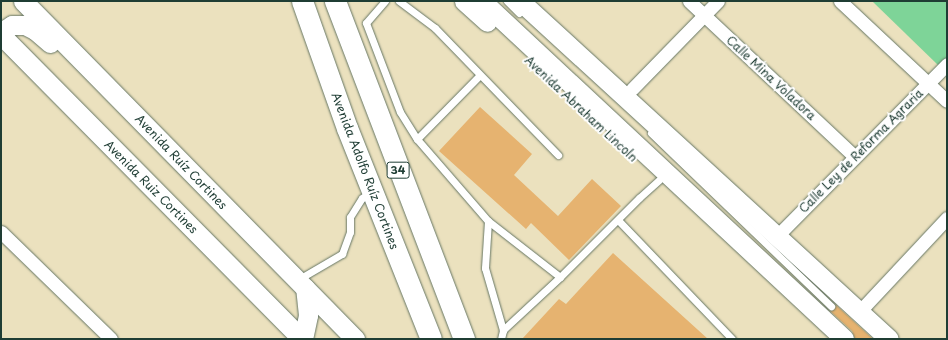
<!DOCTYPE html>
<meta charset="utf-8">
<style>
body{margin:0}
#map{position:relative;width:948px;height:340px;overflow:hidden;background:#ebe1be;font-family:"Playpen Sans",sans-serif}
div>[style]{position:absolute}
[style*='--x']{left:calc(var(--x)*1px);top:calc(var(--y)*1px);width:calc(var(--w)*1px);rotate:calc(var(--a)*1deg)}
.green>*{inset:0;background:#7ed498}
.building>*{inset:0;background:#e6b370}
.roads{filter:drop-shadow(0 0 1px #667664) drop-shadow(0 0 1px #667664)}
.lane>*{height:7px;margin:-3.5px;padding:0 3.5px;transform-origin:3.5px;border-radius:3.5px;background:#fff}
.street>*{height:13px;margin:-6.5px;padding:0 6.5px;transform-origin:6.5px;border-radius:6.5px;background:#fff}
.secondary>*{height:19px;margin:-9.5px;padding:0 9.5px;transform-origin:9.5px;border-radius:9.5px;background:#fff}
.primary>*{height:21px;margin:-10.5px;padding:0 10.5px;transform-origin:10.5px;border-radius:10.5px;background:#fff}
span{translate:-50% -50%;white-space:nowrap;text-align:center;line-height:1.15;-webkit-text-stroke:4px #fff;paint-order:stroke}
.shield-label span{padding:1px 3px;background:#fff;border:1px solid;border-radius:3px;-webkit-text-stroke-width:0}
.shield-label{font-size:11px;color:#1f3d34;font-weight:700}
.street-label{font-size:12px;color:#1f3d34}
.frame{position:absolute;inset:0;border:2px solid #1f3d34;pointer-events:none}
</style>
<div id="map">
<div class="green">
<i style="clip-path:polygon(872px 1px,947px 1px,947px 60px,940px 67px)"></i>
</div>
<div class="building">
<i style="clip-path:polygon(480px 107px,532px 154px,514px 175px,558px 216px,592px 179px,621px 206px,569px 260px,531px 223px,526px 229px,439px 151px)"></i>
<i style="clip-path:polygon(613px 253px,708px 339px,522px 339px,559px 299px,566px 304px)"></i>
<i style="clip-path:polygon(836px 305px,873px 339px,855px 339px,852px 331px,830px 311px,834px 310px)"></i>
</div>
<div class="roads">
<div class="lane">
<i style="--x:385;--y:1;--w:29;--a:131"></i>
<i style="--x:366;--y:23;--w:95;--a:69.1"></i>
<i style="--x:400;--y:112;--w:32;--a:58"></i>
<i style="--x:417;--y:139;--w:108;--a:49.1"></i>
<i style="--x:399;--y:1;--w:45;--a:36.9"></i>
<i style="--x:435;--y:28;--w:177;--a:45.9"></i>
<i style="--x:507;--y:1;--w:17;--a:45"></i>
<i style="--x:651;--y:133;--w:250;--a:43.9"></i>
<i style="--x:417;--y:139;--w:88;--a:-45.5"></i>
<i style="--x:618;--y:220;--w:165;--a:46.2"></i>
<i style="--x:560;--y:277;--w:91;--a:-142.1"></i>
<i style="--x:488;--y:221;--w:47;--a:93.7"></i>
<i style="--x:485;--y:268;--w:65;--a:73.8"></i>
<i style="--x:503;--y:330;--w:78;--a:-42.9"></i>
<i style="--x:560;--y:277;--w:112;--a:-45"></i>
<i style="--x:639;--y:198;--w:27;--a:-42"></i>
<i style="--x:299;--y:279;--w:50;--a:-30.2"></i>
<i style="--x:342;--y:254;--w:23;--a:-70"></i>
<i style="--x:350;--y:232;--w:15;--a:-90"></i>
<i style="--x:350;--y:217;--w:22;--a:-58"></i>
<i style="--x:362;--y:198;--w:11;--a:-34"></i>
<i style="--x:501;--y:339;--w:9;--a:-77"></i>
</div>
<div class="street">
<i style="--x:689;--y:1;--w:226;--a:43.2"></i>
<i style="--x:840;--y:1;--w:146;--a:43.1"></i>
<i style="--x:632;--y:89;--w:123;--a:-45.7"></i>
<i style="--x:1;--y:232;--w:153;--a:44.2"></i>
<i style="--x:776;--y:237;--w:243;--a:-45.3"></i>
<i style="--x:859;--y:312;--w:129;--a:-46.9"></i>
</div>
<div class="secondary">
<i style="--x:23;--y:1;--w:474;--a:45.5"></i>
<i style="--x:464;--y:1;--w:31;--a:42"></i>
<i style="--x:482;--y:1;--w:495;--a:43"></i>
<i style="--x:520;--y:1;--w:500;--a:42.49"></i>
<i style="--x:1;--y:32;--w:13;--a:-32"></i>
<i style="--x:12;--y:25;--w:13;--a:0"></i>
<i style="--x:25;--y:25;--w:11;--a:27"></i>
<i style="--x:35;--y:30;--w:20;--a:41"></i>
<i style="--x:1;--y:35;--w:428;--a:45.3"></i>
<i style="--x:303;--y:339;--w:25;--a:-78"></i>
<i style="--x:308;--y:315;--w:27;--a:-96"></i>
</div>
<div class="primary">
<i style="--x:302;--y:1;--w:135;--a:70.5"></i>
<i style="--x:347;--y:128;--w:227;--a:68.3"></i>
<i style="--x:335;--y:1;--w:362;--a:69.1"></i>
</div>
</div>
<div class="shield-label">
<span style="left:398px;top:170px">34</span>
</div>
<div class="street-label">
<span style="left:771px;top:78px;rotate:43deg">Calle Mina Voladora</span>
<span style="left:581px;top:109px;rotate:43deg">Avenida Abraham Lincoln</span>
<span style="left:861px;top:151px;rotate:-45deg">Calle Ley de Reforma Agraria</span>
<span style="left:181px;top:162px;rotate:46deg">Avenida Ruíz Cortines</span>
<span style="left:365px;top:171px;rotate:69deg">Avenida Adolfo Ruíz Cortines</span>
<span style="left:151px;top:187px;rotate:45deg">Avenida Ruiz Cortines</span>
</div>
<div class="frame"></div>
</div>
